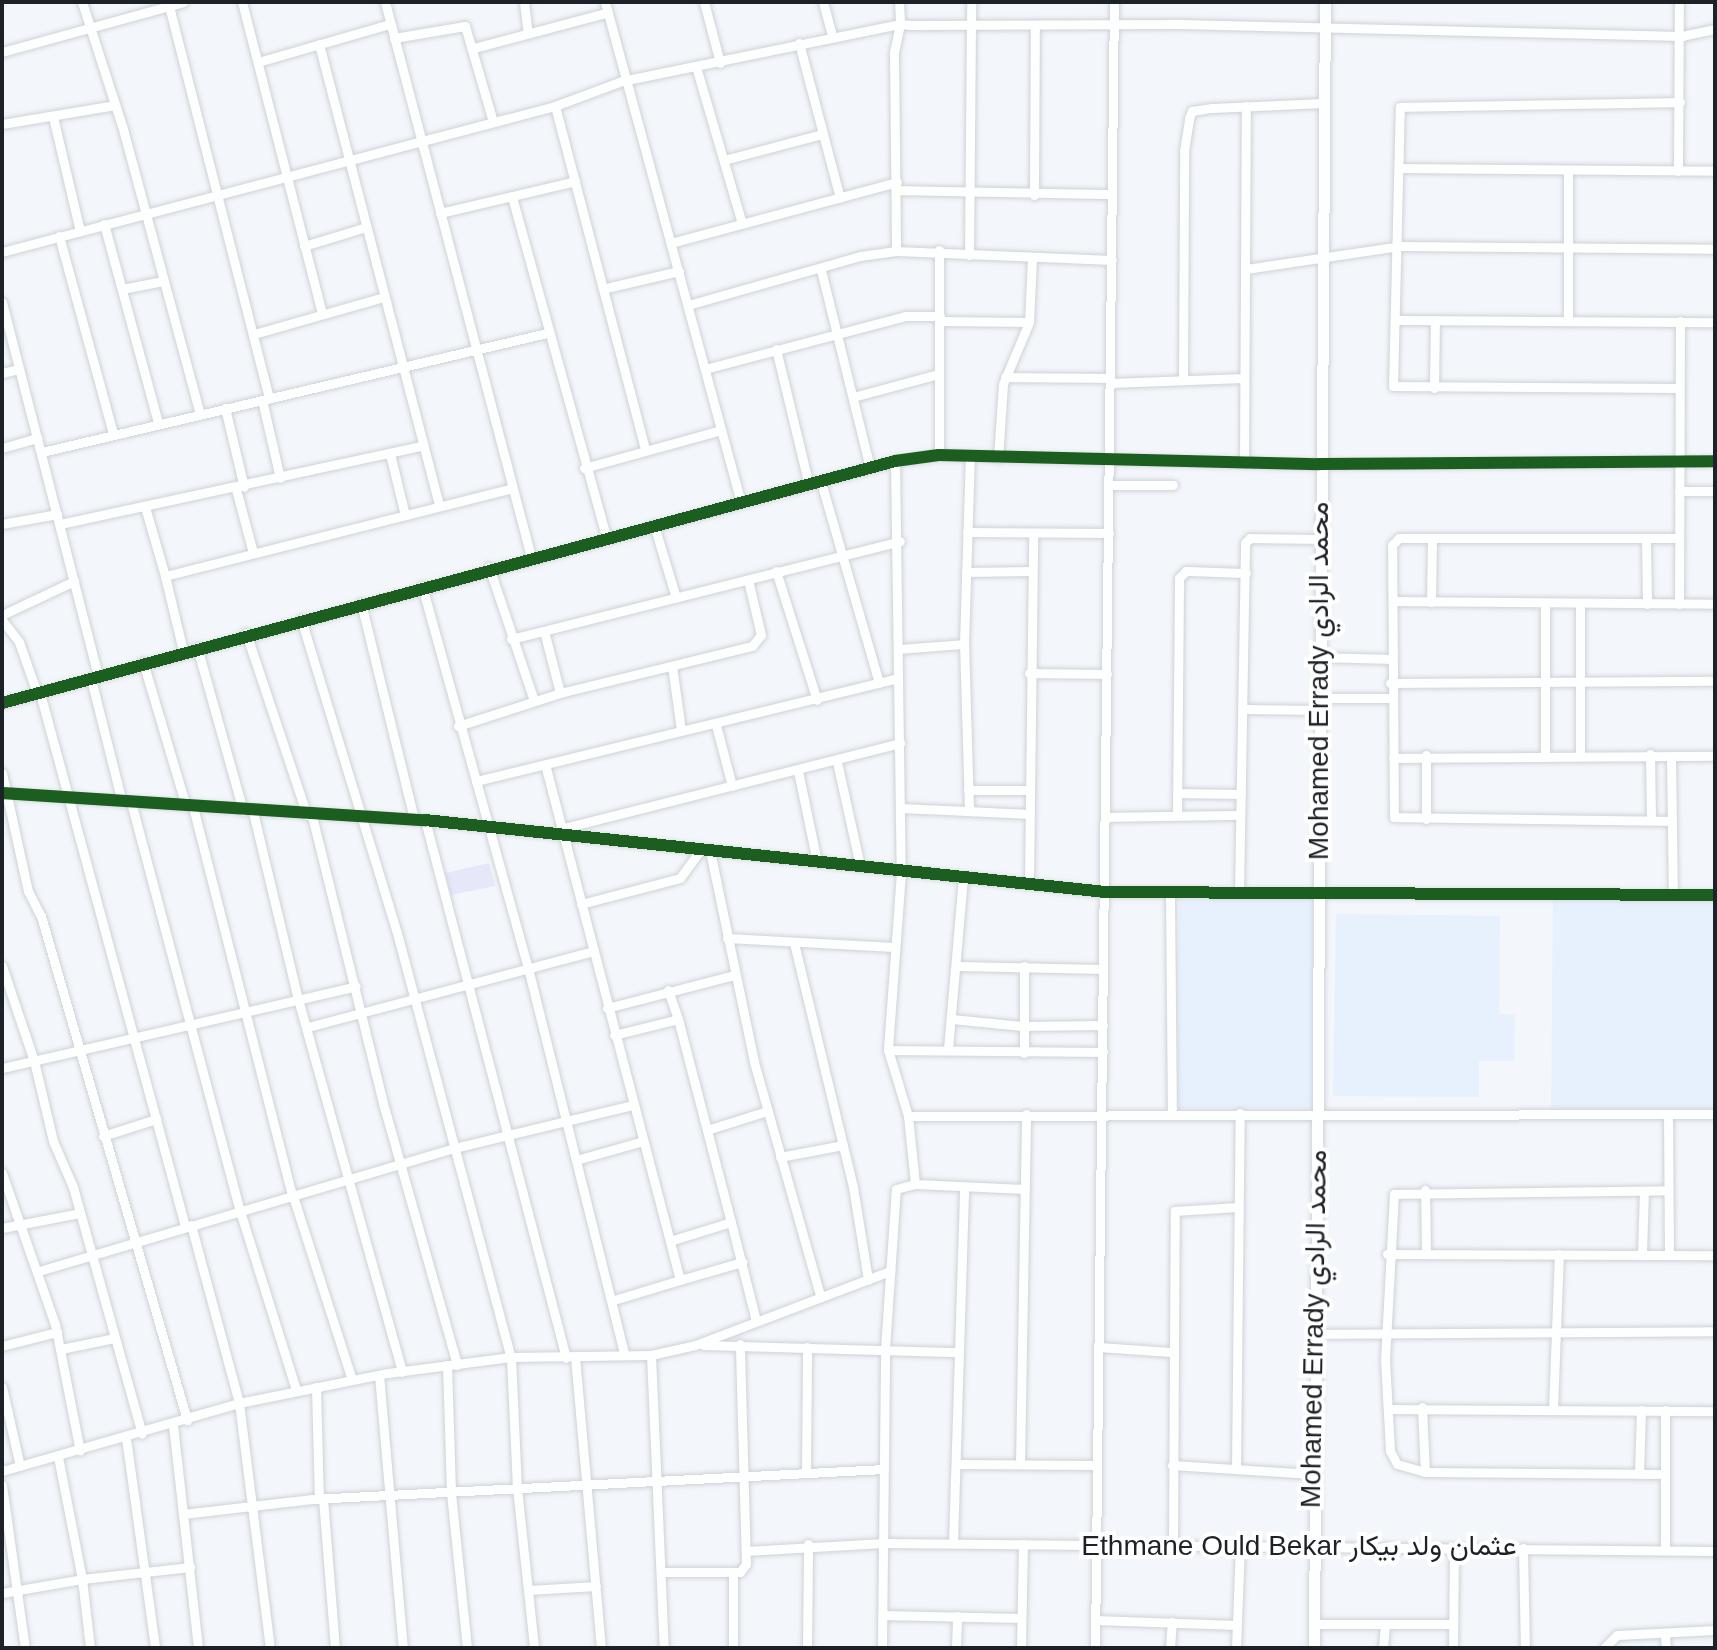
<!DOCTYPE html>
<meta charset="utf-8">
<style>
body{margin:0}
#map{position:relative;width:1717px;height:1650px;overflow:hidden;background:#f3f6fa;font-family:Helvetica,Vazirmatn,sans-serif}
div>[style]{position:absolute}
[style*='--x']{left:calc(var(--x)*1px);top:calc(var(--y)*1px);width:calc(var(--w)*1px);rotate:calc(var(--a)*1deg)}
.built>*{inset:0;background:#e7f1fd}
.green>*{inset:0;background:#e6e8fa}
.roads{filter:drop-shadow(0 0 2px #ced2d7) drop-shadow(0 0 2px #ced2d7)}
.minor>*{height:9px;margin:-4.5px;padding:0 4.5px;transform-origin:4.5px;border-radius:4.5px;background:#fdfefe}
.tertiary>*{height:11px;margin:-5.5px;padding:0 5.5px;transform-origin:5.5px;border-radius:5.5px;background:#fdfefe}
.cycleway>*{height:12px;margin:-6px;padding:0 6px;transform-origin:6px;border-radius:6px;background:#1b5e20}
span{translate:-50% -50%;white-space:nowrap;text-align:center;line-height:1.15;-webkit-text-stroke:8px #fff;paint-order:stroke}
.street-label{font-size:28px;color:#1d2228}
.frame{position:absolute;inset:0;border:4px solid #1d2228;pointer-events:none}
</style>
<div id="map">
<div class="built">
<i style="clip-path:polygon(1553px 897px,1715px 897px,1715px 1109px,1551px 1108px)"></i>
<i style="clip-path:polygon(1179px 899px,1313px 899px,1312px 1108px,1178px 1108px)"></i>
<i style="clip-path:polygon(1336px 914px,1500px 916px,1499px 1014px,1515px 1015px,1514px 1061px,1479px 1061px,1479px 1097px,1333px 1096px)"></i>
</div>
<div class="green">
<i style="clip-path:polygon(489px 863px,495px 886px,451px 895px,445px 873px)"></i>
</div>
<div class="roads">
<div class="minor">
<i style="--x:82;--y:2;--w:133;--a:72.1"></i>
<i style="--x:123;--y:129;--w:295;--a:74.9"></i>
<i style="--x:168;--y:2;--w:409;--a:75.7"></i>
<i style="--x:242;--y:2;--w:322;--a:75.6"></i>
<i style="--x:385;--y:2;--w:574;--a:75.26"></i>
<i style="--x:524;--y:2;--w:31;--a:83"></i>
<i style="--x:605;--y:2;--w:519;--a:74.81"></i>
<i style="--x:704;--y:2;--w:63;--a:75.3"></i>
<i style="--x:823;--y:2;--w:34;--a:75"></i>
<i style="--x:899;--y:2;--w:22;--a:87"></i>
<i style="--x:900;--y:24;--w:11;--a:5"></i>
<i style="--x:911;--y:25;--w:269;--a:-0.2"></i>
<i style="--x:1180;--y:24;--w:502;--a:1.37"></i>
<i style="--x:1682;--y:36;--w:34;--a:-12"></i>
<i style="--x:394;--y:38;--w:72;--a:-9.6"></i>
<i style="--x:465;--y:26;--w:100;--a:73.7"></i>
<i style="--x:799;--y:43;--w:160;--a:75.2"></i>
<i style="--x:319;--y:44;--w:477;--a:75.4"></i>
<i style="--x:474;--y:48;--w:137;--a:-14.9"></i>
<i style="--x:2;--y:52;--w:188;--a:-15.4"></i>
<i style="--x:258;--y:62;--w:137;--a:-16.1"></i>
<i style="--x:697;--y:70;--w:160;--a:73.7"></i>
<i style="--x:555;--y:106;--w:354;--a:75.3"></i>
<i style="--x:53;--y:117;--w:117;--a:76.7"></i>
<i style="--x:2;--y:124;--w:115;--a:-9.5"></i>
<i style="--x:724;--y:160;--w:101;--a:-14.9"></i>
<i style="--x:1399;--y:168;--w:316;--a:0.5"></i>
<i style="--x:1568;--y:170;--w:151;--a:90"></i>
<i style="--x:1678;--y:171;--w:169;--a:-89.7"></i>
<i style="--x:897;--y:190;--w:215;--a:1.1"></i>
<i style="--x:1034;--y:195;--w:169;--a:-89.7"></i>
<i style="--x:512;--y:197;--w:353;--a:74.5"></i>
<i style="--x:440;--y:213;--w:139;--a:-13.3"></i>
<i style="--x:104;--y:224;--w:206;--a:74.8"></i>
<i style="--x:59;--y:236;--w:205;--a:74.7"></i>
<i style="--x:671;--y:243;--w:234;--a:-15.1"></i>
<i style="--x:304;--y:246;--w:65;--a:-17"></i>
<i style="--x:2;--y:252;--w:572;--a:-14.79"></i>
<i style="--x:555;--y:106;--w:72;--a:-20.5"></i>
<i style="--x:622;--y:81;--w:284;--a:-11.6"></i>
<i style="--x:900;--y:24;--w:30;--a:102"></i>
<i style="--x:894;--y:53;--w:198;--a:89.4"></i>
<i style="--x:969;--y:255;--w:253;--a:-89.5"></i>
<i style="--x:1246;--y:269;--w:155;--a:-8.5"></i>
<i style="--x:1399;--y:246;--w:316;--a:0.5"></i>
<i style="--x:821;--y:270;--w:204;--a:76.1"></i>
<i style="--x:606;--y:288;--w:75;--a:-13.1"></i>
<i style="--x:122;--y:289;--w:42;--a:-11"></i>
<i style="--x:2;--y:302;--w:386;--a:75.6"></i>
<i style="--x:688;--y:305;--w:179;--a:-15.9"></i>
<i style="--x:860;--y:256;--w:36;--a:-8"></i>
<i style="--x:896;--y:251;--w:216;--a:2.4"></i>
<i style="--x:1398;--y:320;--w:317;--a:0.4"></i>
<i style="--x:940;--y:321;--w:89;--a:0.6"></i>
<i style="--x:254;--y:334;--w:135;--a:-15.9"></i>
<i style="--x:776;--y:349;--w:140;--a:76.4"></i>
<i style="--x:705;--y:369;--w:207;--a:-14.8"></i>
<i style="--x:905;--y:316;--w:35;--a:0"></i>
<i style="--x:2;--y:373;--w:17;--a:-13"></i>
<i style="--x:1005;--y:377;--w:105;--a:0.5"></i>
<i style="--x:1183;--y:380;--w:229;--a:-89.7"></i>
<i style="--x:1184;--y:151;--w:33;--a:-81"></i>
<i style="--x:1189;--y:118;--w:8;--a:-67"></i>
<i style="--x:1192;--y:111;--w:20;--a:-9"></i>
<i style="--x:1212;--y:108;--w:112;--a:-2.6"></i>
<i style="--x:1110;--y:383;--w:134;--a:-2.1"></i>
<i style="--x:1434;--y:388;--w:68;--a:-89.2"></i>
<i style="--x:1676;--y:388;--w:283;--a:-179.6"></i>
<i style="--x:1393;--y:386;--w:279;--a:-88.6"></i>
<i style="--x:1400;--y:107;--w:280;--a:-1"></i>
<i style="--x:853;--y:397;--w:88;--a:-15.1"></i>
<i style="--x:262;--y:400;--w:80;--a:77"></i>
<i style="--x:225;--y:408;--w:81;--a:76.5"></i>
<i style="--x:2;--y:448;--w:37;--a:-16"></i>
<i style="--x:42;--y:452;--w:519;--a:-13.26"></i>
<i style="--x:390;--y:454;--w:63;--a:76.2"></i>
<i style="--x:939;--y:455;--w:205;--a:-90"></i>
<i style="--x:998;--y:458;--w:74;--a:-86.1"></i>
<i style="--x:1003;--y:384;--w:67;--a:-67.2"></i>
<i style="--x:1029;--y:322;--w:64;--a:-87.3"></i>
<i style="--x:895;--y:461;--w:411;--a:89.2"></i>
<i style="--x:901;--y:872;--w:178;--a:94.2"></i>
<i style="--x:888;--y:1050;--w:69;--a:73.1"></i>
<i style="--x:908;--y:1116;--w:68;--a:84.1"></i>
<i style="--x:1244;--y:462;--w:356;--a:-89.7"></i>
<i style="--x:584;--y:468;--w:142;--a:-15.5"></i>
<i style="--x:821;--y:482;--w:209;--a:73.9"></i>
<i style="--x:1108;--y:485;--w:65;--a:0"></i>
<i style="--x:236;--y:489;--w:66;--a:75.1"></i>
<i style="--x:1679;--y:491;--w:36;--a:0"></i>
<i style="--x:145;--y:507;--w:72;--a:73.8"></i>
<i style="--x:2;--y:524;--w:56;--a:-10.3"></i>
<i style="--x:60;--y:524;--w:372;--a:-12.2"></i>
<i style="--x:654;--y:525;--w:76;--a:73.2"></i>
<i style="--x:967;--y:532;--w:142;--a:0.4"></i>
<i style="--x:1646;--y:539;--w:65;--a:89.1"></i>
<i style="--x:489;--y:567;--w:141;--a:71.4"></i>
<i style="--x:776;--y:571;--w:135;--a:72.4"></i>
<i style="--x:966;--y:572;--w:65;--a:-0.9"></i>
<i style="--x:422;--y:586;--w:396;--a:74.5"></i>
<i style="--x:528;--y:968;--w:397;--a:76"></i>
<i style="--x:1395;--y:601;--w:320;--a:0.5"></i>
<i style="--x:1431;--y:602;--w:63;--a:-89.1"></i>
<i style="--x:361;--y:603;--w:222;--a:76.2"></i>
<i style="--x:1580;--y:603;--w:152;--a:90"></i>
<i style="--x:1679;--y:604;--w:283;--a:-89.8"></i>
<i style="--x:2;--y:615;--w:80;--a:-25.3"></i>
<i style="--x:301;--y:619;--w:328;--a:73"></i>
<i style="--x:397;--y:933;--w:439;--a:75"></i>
<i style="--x:511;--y:1357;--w:131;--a:87.4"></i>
<i style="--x:517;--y:1488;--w:161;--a:83.9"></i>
<i style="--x:2;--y:620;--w:28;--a:52"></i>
<i style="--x:19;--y:642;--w:54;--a:70.6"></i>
<i style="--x:544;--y:631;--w:64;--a:75.5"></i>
<i style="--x:246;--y:633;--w:192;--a:71.5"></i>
<i style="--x:511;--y:639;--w:401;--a:-14.1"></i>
<i style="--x:197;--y:647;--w:170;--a:74.3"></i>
<i style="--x:900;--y:649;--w:64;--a:-4.5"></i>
<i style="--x:183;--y:651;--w:77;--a:-103.5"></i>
<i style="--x:165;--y:576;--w:358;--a:-14.2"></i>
<i style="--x:1318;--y:657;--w:74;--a:1.5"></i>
<i style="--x:143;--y:662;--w:150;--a:73.4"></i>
<i style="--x:672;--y:666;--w:65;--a:82"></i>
<i style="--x:1029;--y:673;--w:78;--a:0.7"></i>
<i style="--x:91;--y:679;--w:127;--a:75.9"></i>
<i style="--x:1390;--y:683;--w:325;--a:-0.4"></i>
<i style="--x:40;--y:693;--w:552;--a:74.78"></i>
<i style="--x:1318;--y:698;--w:73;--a:0"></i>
<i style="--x:2;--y:703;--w:925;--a:-15.16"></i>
<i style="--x:895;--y:461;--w:44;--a:-7.8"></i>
<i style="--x:939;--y:455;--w:380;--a:1.4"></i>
<i style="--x:1319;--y:464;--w:396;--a:-0.4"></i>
<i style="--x:1245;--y:709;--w:72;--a:0.8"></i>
<i style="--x:716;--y:725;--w:63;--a:75.3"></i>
<i style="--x:458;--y:726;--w:107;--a:-17.9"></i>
<i style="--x:560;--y:693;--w:198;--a:-13.8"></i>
<i style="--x:752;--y:646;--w:14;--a:-51"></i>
<i style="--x:761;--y:635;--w:57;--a:-103.3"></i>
<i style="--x:1650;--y:754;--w:66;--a:89.1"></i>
<i style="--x:1545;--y:755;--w:152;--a:-90"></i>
<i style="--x:1671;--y:756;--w:138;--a:89.2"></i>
<i style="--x:1393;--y:758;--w:322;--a:-0.4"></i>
<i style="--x:837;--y:762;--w:107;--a:77.5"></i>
<i style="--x:546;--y:768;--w:529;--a:75.33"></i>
<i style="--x:680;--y:1280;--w:69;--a:163.1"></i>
<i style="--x:798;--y:771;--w:93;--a:78.2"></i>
<i style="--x:2;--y:773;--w:121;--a:77.6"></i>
<i style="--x:28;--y:891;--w:28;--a:63"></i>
<i style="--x:41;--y:916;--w:525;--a:73.84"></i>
<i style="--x:476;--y:781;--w:434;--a:-13.7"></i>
<i style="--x:968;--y:790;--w:62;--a:0"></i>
<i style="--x:2;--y:793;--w:424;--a:3.7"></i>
<i style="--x:425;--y:820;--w:685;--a:6.04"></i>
<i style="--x:1106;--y:892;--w:609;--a:0.28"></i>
<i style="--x:1177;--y:793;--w:64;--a:0.9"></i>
<i style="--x:131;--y:802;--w:423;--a:75.1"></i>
<i style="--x:240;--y:1211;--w:188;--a:72.6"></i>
<i style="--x:193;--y:807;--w:401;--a:75.7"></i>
<i style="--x:901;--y:808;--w:129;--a:2.7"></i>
<i style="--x:969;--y:810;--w:166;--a:-91.7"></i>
<i style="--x:964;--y:644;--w:186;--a:-88.2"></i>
<i style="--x:253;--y:812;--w:192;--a:76.5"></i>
<i style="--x:298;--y:999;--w:387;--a:74.4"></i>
<i style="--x:1177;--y:815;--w:237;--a:-89.5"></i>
<i style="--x:1179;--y:578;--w:10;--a:-45"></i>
<i style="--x:1186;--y:571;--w:60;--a:1.9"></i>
<i style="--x:312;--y:816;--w:303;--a:76.1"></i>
<i style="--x:385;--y:1110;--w:265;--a:74.2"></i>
<i style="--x:1106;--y:817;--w:134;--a:-0.9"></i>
<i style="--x:1426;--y:819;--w:64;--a:-90"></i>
<i style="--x:425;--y:820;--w:556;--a:75.31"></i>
<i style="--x:1672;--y:821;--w:278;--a:-179.2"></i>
<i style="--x:1394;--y:817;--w:272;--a:-90.4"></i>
<i style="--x:1392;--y:545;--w:10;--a:-45"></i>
<i style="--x:1399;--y:538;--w:280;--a:0"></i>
<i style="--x:560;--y:829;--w:351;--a:-14.2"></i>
<i style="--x:710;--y:851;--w:216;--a:78.2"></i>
<i style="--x:754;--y:1062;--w:243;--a:74.2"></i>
<i style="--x:1029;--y:882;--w:349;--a:-89.3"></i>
<i style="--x:1239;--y:892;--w:349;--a:-89"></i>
<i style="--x:1245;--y:543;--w:7;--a:-45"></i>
<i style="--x:1250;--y:538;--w:69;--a:0.8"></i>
<i style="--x:1170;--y:893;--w:221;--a:89.5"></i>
<i style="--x:581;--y:904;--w:102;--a:-14.7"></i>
<i style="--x:680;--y:878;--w:34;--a:-54"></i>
<i style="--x:727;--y:938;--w:167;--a:3.1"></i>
<i style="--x:794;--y:943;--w:251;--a:76.4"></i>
<i style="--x:853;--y:1187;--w:94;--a:80.8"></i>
<i style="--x:2;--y:966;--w:100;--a:71.4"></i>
<i style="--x:34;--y:1061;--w:82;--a:76.6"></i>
<i style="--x:53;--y:1141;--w:50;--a:66.5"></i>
<i style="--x:73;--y:1187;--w:256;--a:74.4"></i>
<i style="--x:958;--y:966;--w:145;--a:1.2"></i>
<i style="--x:668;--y:990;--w:31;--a:71"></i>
<i style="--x:607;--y:1008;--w:132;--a:-14.5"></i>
<i style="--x:952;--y:1019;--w:70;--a:5.7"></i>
<i style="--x:1022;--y:1026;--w:81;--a:-0.7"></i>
<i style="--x:308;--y:1027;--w:296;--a:-14.9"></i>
<i style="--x:614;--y:1035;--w:66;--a:-14"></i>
<i style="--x:678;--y:1019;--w:210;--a:75.4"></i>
<i style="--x:731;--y:1222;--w:64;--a:162.7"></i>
<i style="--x:948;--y:1049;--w:171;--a:-85"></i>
<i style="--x:888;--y:1050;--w:215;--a:0.5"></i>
<i style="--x:1024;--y:1053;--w:87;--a:-90"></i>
<i style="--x:2;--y:1068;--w:363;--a:-13"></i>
<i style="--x:1668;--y:1114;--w:140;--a:89.6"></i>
<i style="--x:908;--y:1116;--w:807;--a:-0.14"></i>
<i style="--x:707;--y:1130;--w:63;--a:-17.6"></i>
<i style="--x:103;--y:1136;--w:56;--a:-17.8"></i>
<i style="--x:780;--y:1157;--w:64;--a:-10.8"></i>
<i style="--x:576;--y:1160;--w:70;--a:-15.8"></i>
<i style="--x:2;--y:1173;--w:160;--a:70.7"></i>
<i style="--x:55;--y:1324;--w:129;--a:78.9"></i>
<i style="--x:1425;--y:1190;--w:63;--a:89.1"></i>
<i style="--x:293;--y:1196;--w:193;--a:72.2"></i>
<i style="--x:731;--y:1222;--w:102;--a:75.8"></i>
<i style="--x:191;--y:1225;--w:184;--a:74.9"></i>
<i style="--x:239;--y:1403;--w:247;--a:82.8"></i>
<i style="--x:2;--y:1228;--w:79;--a:-10.9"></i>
<i style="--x:1387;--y:1254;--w:328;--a:0.2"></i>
<i style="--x:1642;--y:1254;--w:63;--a:-88.2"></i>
<i style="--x:39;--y:1271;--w:433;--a:-16.5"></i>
<i style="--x:454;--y:1148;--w:184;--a:-13.5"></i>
<i style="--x:680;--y:1280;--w:65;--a:-16.2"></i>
<i style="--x:1312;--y:1334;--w:403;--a:-0.4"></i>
<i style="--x:703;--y:1345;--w:256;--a:1.6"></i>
<i style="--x:2;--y:1346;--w:57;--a:-14.3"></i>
<i style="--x:1099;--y:1347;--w:71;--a:4"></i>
<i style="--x:61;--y:1349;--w:54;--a:-11.7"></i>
<i style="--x:651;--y:1355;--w:293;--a:87.5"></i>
<i style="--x:575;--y:1357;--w:292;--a:84.9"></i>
<i style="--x:447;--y:1365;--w:128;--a:88.2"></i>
<i style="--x:451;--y:1493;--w:156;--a:84.1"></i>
<i style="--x:379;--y:1375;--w:274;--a:85"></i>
<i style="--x:2;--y:1387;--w:81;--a:77.2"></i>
<i style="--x:316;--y:1387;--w:112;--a:88.5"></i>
<i style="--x:1422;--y:1407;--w:65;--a:87.4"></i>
<i style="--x:1388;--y:1409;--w:327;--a:0.4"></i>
<i style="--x:1553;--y:1409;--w:155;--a:-87.8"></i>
<i style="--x:173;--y:1425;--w:90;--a:83.6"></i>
<i style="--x:126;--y:1438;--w:212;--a:82.1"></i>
<i style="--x:1020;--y:1463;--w:349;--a:-89"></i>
<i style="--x:956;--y:1464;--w:141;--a:0.4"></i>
<i style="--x:1172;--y:1465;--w:140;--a:3.7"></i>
<i style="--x:1236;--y:1469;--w:356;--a:-89.4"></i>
<i style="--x:2;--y:1471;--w:247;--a:-16"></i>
<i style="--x:239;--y:1403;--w:152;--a:-11.4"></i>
<i style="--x:388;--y:1373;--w:124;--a:-7.4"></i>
<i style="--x:511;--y:1357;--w:140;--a:-0.8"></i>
<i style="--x:651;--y:1355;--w:45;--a:-12.8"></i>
<i style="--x:695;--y:1345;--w:209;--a:-20.8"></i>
<i style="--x:806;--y:1473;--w:126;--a:-89.5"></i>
<i style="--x:1639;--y:1474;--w:64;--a:-88.2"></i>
<i style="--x:1665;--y:1474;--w:240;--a:-179.5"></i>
<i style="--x:1425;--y:1472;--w:29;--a:-164"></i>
<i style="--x:1397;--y:1464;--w:15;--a:-118"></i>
<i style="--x:1390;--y:1451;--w:91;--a:-93.1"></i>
<i style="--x:1385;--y:1360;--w:166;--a:-86.9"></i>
<i style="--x:1394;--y:1194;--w:272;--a:-0.8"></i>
<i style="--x:2;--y:1485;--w:165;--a:82"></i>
<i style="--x:323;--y:1499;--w:149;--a:85.4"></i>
<i style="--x:953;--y:1543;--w:355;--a:-88.2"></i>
<i style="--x:1173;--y:1545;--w:334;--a:-89.7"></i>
<i style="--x:1175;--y:1211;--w:62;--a:-3.7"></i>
<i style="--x:1523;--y:1548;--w:100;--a:88.9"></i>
<i style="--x:1665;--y:1550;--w:140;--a:-90"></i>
<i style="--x:746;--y:1551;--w:137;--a:-3.3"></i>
<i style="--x:883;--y:1543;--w:832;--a:0.55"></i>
<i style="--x:661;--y:1572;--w:79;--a:0"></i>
<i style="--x:740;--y:1572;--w:10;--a:-53"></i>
<i style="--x:746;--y:1564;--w:220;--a:-91.6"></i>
<i style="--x:733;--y:1572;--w:76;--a:90"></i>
<i style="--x:528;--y:1590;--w:68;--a:-3.4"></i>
<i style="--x:2;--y:1593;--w:81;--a:-9.9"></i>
<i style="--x:82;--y:1579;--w:124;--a:-101.1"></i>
<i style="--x:882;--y:1615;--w:139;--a:1.2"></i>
<i style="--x:1095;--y:1620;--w:142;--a:2"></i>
<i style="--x:1314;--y:1624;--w:139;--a:0"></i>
<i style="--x:1665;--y:1635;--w:13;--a:86"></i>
<i style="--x:90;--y:1648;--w:69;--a:-96.6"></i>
<i style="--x:82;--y:1579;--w:109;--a:-6.3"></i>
<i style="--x:198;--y:1648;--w:135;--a:-96.4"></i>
<i style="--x:183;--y:1514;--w:130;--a:-6.6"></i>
<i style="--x:312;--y:1499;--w:573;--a:-3"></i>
<i style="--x:807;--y:1648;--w:104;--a:-89.4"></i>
<i style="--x:882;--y:1648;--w:299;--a:-89.4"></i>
<i style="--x:885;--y:1349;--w:160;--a:-86.1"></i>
<i style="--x:896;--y:1189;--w:20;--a:-15"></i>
<i style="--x:915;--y:1184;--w:110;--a:2.6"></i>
<i style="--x:956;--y:1648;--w:32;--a:-88"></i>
<i style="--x:1021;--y:1648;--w:104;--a:-88.9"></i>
<i style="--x:1095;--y:1648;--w:1646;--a:-89.34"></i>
<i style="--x:1170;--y:1648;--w:26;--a:-86"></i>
<i style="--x:1236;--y:1648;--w:102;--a:-87.8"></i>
<i style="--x:1383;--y:1648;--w:24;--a:-85"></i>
<i style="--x:1453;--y:1648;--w:100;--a:-89.4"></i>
<i style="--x:1604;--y:1648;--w:18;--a:-45"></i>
<i style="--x:1617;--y:1635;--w:98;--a:-2.9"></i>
</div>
<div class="tertiary">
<i style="--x:1314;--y:1648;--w:1646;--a:-89.62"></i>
</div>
</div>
<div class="cycleway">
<i style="--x:2;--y:703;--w:925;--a:-15.16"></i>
<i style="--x:895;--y:461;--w:44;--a:-7.8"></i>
<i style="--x:939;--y:455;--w:380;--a:1.4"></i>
<i style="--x:1319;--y:464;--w:396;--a:-0.4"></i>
<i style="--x:2;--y:793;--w:424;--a:3.7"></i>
<i style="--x:425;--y:820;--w:685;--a:6.04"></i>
<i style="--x:1106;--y:892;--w:609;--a:0.28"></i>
</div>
<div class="street-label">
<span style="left:1319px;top:681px;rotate:-90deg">Mohamed Errady محمد الرادي</span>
<span style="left:1314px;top:1329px;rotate:-89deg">Mohamed Errady محمد الرادي</span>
<span style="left:1299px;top:1546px">Ethmane Ould Bekar عثمان ولد بيكار</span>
</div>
<div class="frame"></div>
</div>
